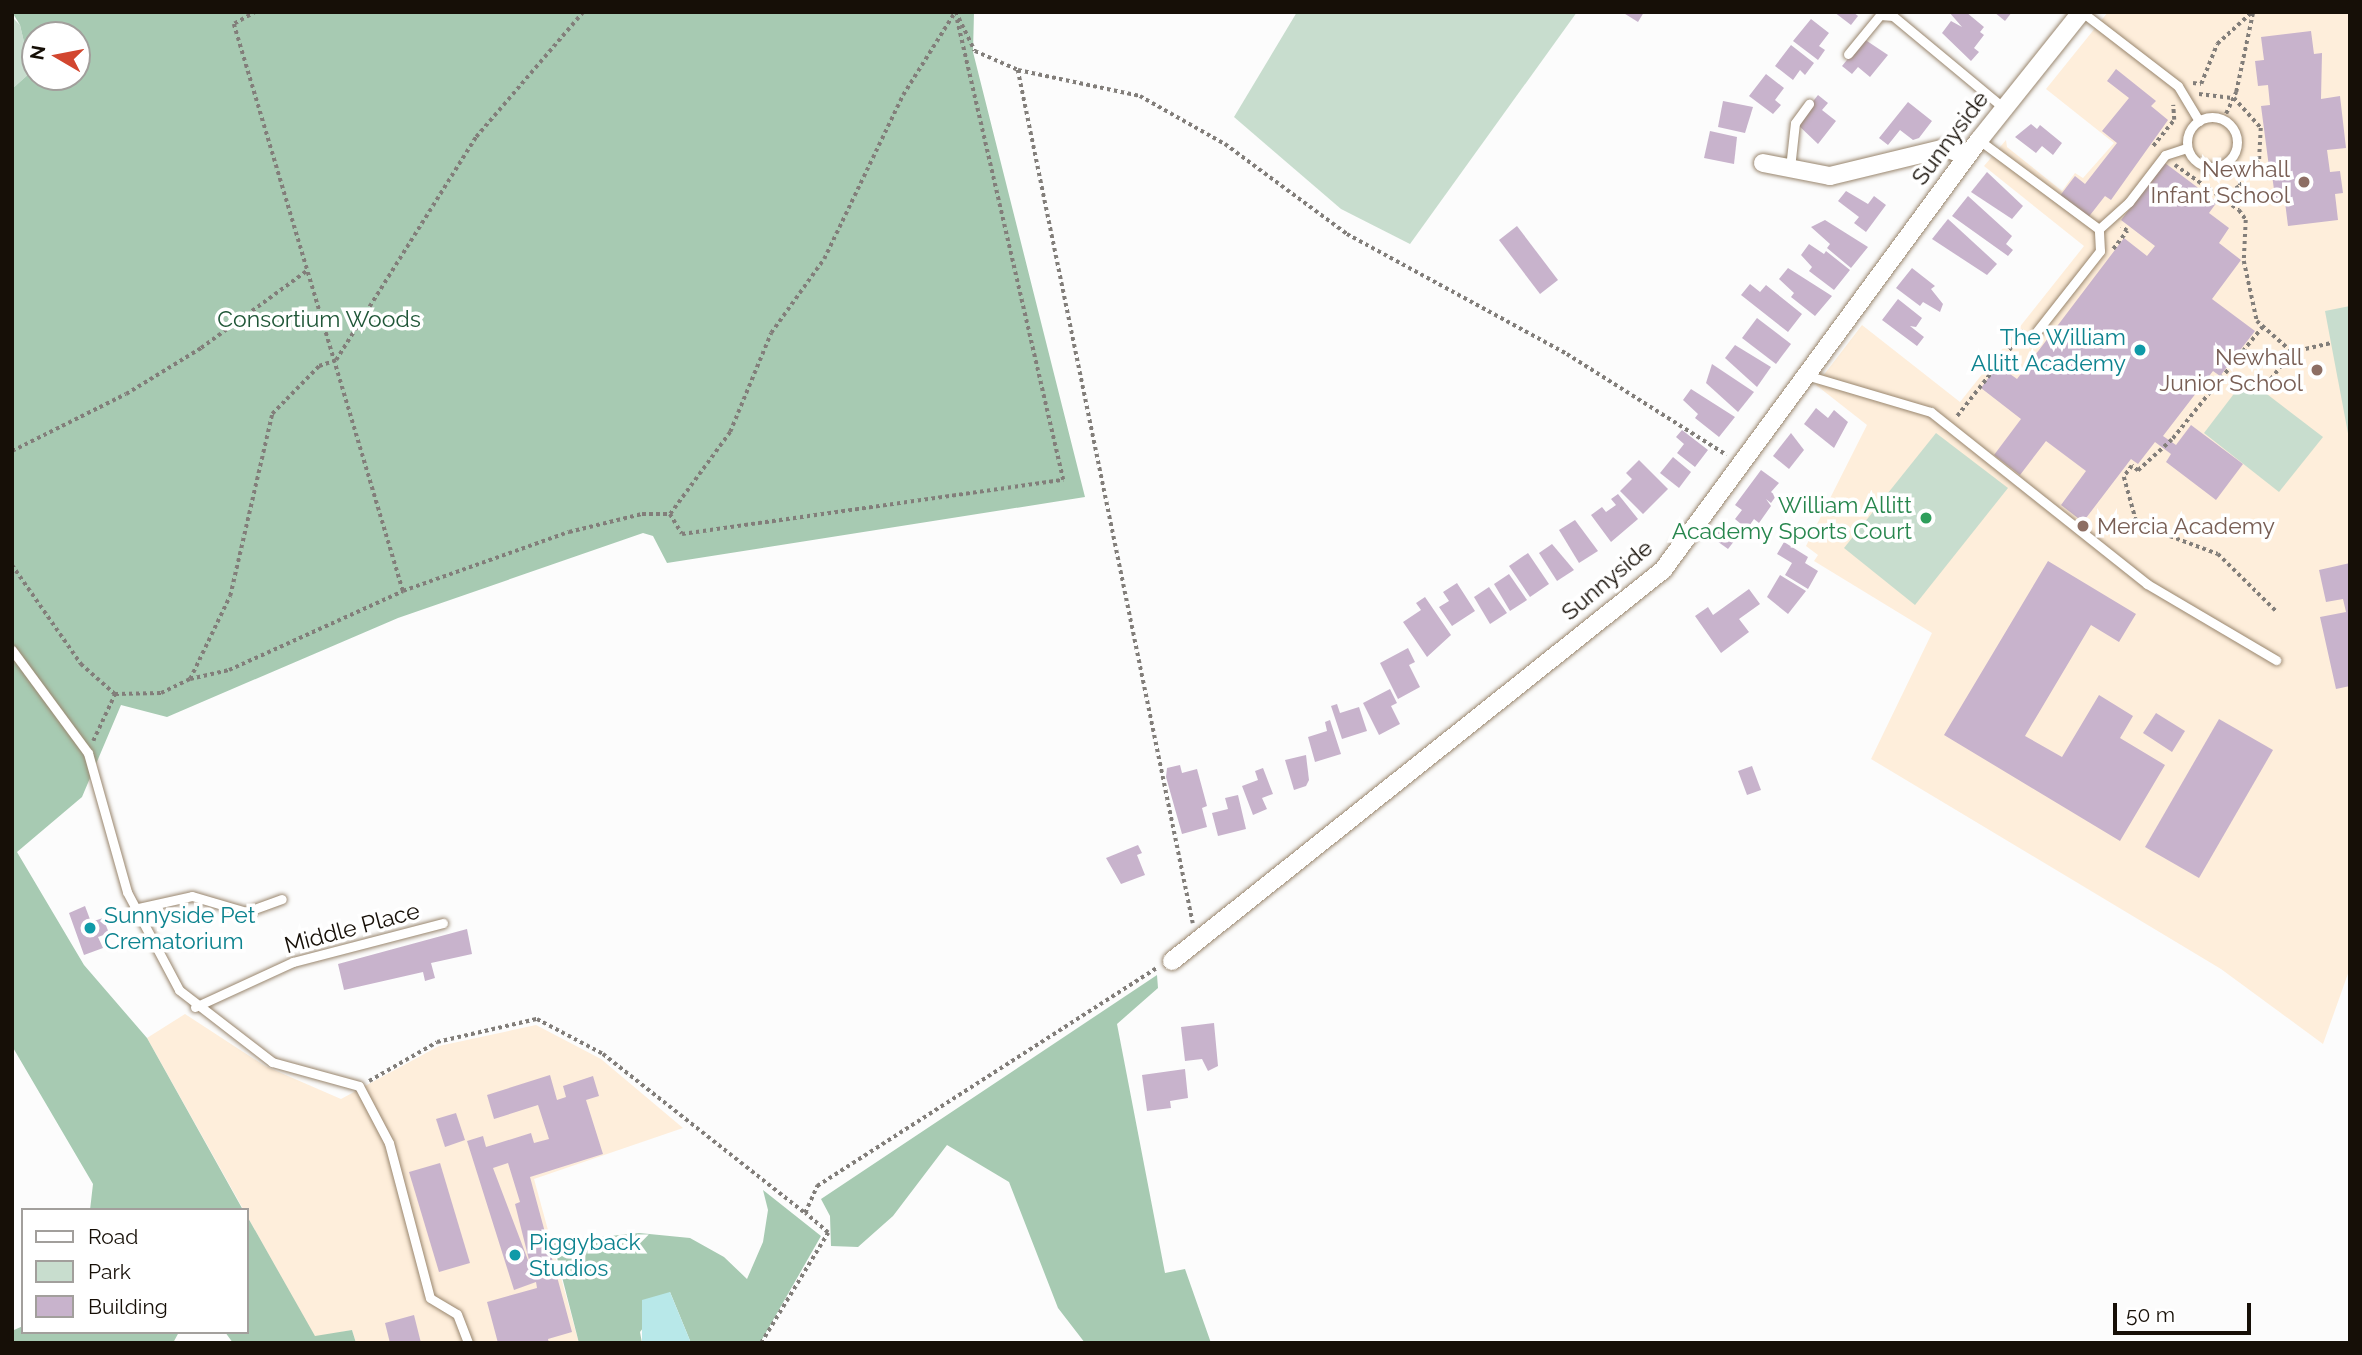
<!DOCTYPE html>
<style>
body{margin:0}
#map{position:relative;width:2362px;height:1355px;overflow:hidden;background:#fcfcfc;font-family:Raleway,sans-serif}
div>[style]{position:absolute}
[style*='--x']{left:calc(var(--x)*1px);top:calc(var(--y)*1px);width:calc(var(--w)*1px);rotate:calc(var(--a)*1deg)}
.built>*{inset:0;background:#feeedb}
.green>*{inset:0;background:#c8ddce}
.forest>*{inset:0;background:#a7cab2}
.water>*{inset:0;background:#b8e8e9}
.building>*{inset:0;background:#c8b3cc}
.path>*{height:3.5px;margin-top:-1.75px;transform-origin:0;background:repeating-linear-gradient(90deg,#827e7a 0 3.5px,transparent 0 7px)}
.roads{filter:drop-shadow(0 0 2px #99866e) drop-shadow(0 0 2px #99866e)}
.service>*{height:9px;margin:-4.5px;padding:0 4.5px;transform-origin:4.5px;border-radius:4.5px;background:#fff}
.service>.ring{margin:-4.5px;padding:0;box-sizing:content-box;background:none;border:9px solid #fff;border-radius:50%}
.minor>*{height:18px;margin:-9px;padding:0 9px;transform-origin:9px;border-radius:9px;background:#fff}
.dots>*{width:19px;height:19px;translate:-50% -50%;box-sizing:border-box;border:4px solid #fff;border-radius:50%}
span{translate:-50% -50%;white-space:nowrap;text-align:center;line-height:1.15;-webkit-text-stroke:7px #fff;paint-order:stroke}
.street-label{font-size:23px;color:#160f07}
.education-label{font-size:23px;color:#785e54}
.right{translate:-100% -50%;text-align:right}
.left{translate:0 -50%;text-align:left}
.park-label{font-size:23px;color:#1f5637}
.culture-label{font-size:23px;color:#0d838f}
.leisure-label{font-size:23px;color:#27864d}
.frame{position:absolute;inset:0;border:14px solid #160f07;pointer-events:none}
.legend{position:absolute;left:21px;top:1208px;width:228px;height:126px;box-sizing:border-box;background:#fff;border:2px solid #a29f9c;margin:0;padding:9px 12px;list-style:none;font-size:21px;color:#160f07}
.legend li{display:flex;align-items:center;gap:14px;height:35px}
.legend b{width:35px;border:2px solid #a29f9c}
.north{position:absolute;left:21px;top:21px;width:70px;height:70px;box-sizing:border-box;background:#fff;border:2px solid #a29f9c;border-radius:50%;rotate:280deg;font-size:19px;font-weight:700;line-height:28px;text-align:center;color:#160f07}
.north::after{content:'';display:block;margin:auto;width:24px;height:32px;background:#d2462f;clip-path:polygon(50% 0,100% 100%,50% 72%,0 100%)}
.scale{position:absolute;left:2113px;top:1303px;width:138px;height:32px;box-sizing:border-box;border:4px solid #160f07;border-top:0;padding-left:9px;font-size:21px;line-height:24px;white-space:nowrap;color:#160f07;-webkit-text-stroke:5px #fff;paint-order:stroke}
</style>
<div id="map">
<div class="built">
<i style="clip-path:polygon(2108px 12px,2350px 12px,2350px 968px,2323px 1044px,2221px 969px,1871px 759px,1932px 633px,1814px 561px,1818px 555px,1806px 546px,1867px 425px,1816px 385px,1862px 325px,1960px 402px,2084px 246px,1984px 166px,2006px 140px,2007px 147px,2062px 191px,2075px 173px,2083px 178px,2114px 143px,2046px 89px)"></i>
<i style="clip-path:polygon(185px 1014px,265px 1066px,341px 1099px,439px 1046px,536px 1025px,601px 1059px,683px 1128px,534px 1179px,579px 1343px,356px 1343px,352px 1330px,315px 1337px,147px 1038px)"></i>
</div>
<div class="green">
<i style="clip-path:polygon(1297px 12px,1577px 12px,1410px 244px,1341px 209px,1234px 117px)"></i>
<i style="clip-path:polygon(12px 17px,20px 25px,31px 72px,12px 89px)"></i>
<i style="clip-path:polygon(2350px 306px,2350px 444px,2325px 311px)"></i>
<i style="clip-path:polygon(2246px 378px,2323px 437px,2279px 492px,2204px 433px)"></i>
<i style="clip-path:polygon(1936px 433px,2008px 488px,1915px 605px,1844px 548px)"></i>
</div>
<div class="forest">
<i style="clip-path:polygon(evenodd,12px 12px,974px 12px,973px 52px,1085px 497px,667px 563px,653px 536px,643px 533px,398px 618px,167px 717px,121px 705px,82px 797px,17px 852px,84px 965px,147px 1038px,243px 1210px,90px 1210px,93px 1184px,12px 1046px,12px 89px,31px 72px,20px 25px,12px 12px,35px 35px,77px 35px,77px 77px,35px 77px,35px 35px)"></i>
<i style="clip-path:polygon(1157px 975px,1158px 988px,1117px 1024px,1165px 1273px,1185px 1269px,1211px 1343px,1085px 1343px,1058px 1308px,1009px 1182px,947px 1145px,893px 1216px,858px 1247px,831px 1246px,830px 1216px,821px 1199px)"></i>
<i style="clip-path:polygon(763px 1190px,821px 1236px,760px 1343px,691px 1343px,670px 1292px,640px 1332px,642px 1343px,579px 1343px,553px 1242px,639px 1233px,690px 1238px,724px 1257px,747px 1279px,763px 1242px,768px 1210px)"></i>
<i style="clip-path:polygon(247px 1216px,315px 1336px,352px 1330px,356px 1343px,233px 1343px,225px 1332px,247px 1332px)"></i>
<i style="clip-path:polygon(23px 1326px,23px 1332px,179px 1332px,173px 1343px,12px 1343px,14px 1330px)"></i>
</div>
<div class="water">
<i style="clip-path:polygon(670px 1292px,691px 1343px,642px 1343px,642px 1300px)"></i>
</div>
<div class="building">
<i style="clip-path:polygon(1622px 12px,1644px 12px,1638px 22px)"></i>
<i style="clip-path:polygon(1834px 12px,1853px 12px,1858px 16px,1851px 25px)"></i>
<i style="clip-path:polygon(1949px 12px,1966px 12px,1984px 27px,1980px 32px,1984px 35px,1974px 48px,1979px 52px,1971px 61px,1942px 33px,1951px 21px,1962px 27px)"></i>
<i style="clip-path:polygon(1994px 12px,2012px 12px,2005px 21px)"></i>
<i style="clip-path:polygon(1811px 19px,1829px 33px,1819px 46px,1825px 50px,1818px 60px,1793px 41px)"></i>
<i style="clip-path:polygon(2311px 31px,2314px 54px,2322px 53px,2321px 99px,2340px 96px,2346px 148px,2327px 150px,2330px 172px,2340px 171px,2343px 193px,2335px 194px,2338px 220px,2288px 226px,2285px 202px,2276px 204px,2272px 175px,2279px 174px,2278px 166px,2269px 167px,2261px 106px,2270px 105px,2268px 85px,2258px 86px,2255px 61px,2264px 60px,2261px 37px)"></i>
<i style="clip-path:polygon(1864px 39px,1888px 55px,1870px 77px,1858px 67px,1852px 74px,1842px 66px)"></i>
<i style="clip-path:polygon(1791px 45px,1814px 63px,1805px 75px,1800px 70px,1793px 80px,1775px 66px)"></i>
<i style="clip-path:polygon(2116px 69px,2156px 101px,2151px 106px,2168px 120px,2111px 200px,2105px 196px,2087px 219px,2059px 197px,2075px 176px,2085px 184px,2117px 143px,2102px 131px,2129px 98px,2107px 81px)"></i>
<i style="clip-path:polygon(1766px 74px,1784px 88px,1775px 100px,1781px 105px,1773px 114px,1749px 96px)"></i>
<i style="clip-path:polygon(1818px 95px,1828px 103px,1822px 110px,1836px 121px,1818px 144px,1796px 123px)"></i>
<i style="clip-path:polygon(1723px 101px,1753px 107px,1745px 133px,1718px 127px)"></i>
<i style="clip-path:polygon(1908px 102px,1932px 121px,1919px 138px,1913px 140px,1900px 130px,1888px 145px,1879px 138px)"></i>
<i style="clip-path:polygon(2031px 124px,2037px 129px,2040px 125px,2062px 143px,2053px 155px,2042px 146px,2036px 153px,2015px 137px)"></i>
<i style="clip-path:polygon(1710px 131px,1737px 137px,1734px 164px,1704px 158px)"></i>
<i style="clip-path:polygon(2165px 163px,2217px 202px,2209px 213px,2229px 228px,2219px 243px,2241px 260px,2212px 299px,2255px 331px,2220px 376px,2213px 371px,2163px 436px,2176px 445px,2191px 425px,2243px 464px,2216px 500px,2166px 462px,2171px 454px,2155px 442px,2138px 464px,2131px 459px,2083px 522px,2061px 505px,2086px 471px,2046px 441px,2020px 475px,1994px 455px,2021px 419px,1981px 388px,1994px 370px,1999px 374px,2003px 369px,2017px 379px,2124px 238px,2147px 256px,2155px 246px,2121px 220px)"></i>
<i style="clip-path:polygon(1987px 172px,2023px 206px,2012px 219px,1971px 192px)"></i>
<i style="clip-path:polygon(1846px 191px,1868px 204px,1874px 196px,1886px 205px,1866px 232px,1854px 223px,1859px 217px,1838px 201px)"></i>
<i style="clip-path:polygon(1968px 196px,2012px 236px,2006px 244px,2013px 250px,2008px 256px,1952px 216px)"></i>
<i style="clip-path:polygon(1948px 219px,1997px 264px,1987px 275px,1932px 239px)"></i>
<i style="clip-path:polygon(1825px 220px,1868px 247px,1851px 268px,1827px 248px,1830px 244px,1811px 227px)"></i>
<i style="clip-path:polygon(1517px 226px,1558px 280px,1540px 294px,1499px 240px)"></i>
<i style="clip-path:polygon(1809px 244px,1824px 254px,1826px 251px,1850px 270px,1834px 290px,1809px 271px,1812px 267px,1801px 255px)"></i>
<i style="clip-path:polygon(1788px 268px,1832px 296px,1815px 316px,1791px 297px,1794px 293px,1779px 279px)"></i>
<i style="clip-path:polygon(1912px 268px,1935px 286px,1931px 289px,1943px 304px,1940px 312px,1923px 302px,1920px 306px,1896px 288px)"></i>
<i style="clip-path:polygon(1750px 284px,1760px 292px,1766px 285px,1802px 314px,1788px 332px,1741px 295px)"></i>
<i style="clip-path:polygon(1898px 299px,1922px 318px,1916px 327px,1910px 326px,1924px 337px,1917px 346px,1882px 320px)"></i>
<i style="clip-path:polygon(1757px 318px,1791px 344px,1776px 364px,1742px 338px)"></i>
<i style="clip-path:polygon(1735px 345px,1771px 367px,1757px 387px,1725px 358px)"></i>
<i style="clip-path:polygon(1712px 364px,1754px 392px,1738px 412px,1706px 383px)"></i>
<i style="clip-path:polygon(1691px 389px,1735px 417px,1719px 437px,1695px 418px,1698px 414px,1683px 400px)"></i>
<i style="clip-path:polygon(1816px 408px,1828px 418px,1834px 410px,1848px 422px,1834px 448px,1804px 424px)"></i>
<i style="clip-path:polygon(1682px 430px,1708px 450px,1695px 467px,1677px 453px,1684px 444px,1676px 437px)"></i>
<i style="clip-path:polygon(1791px 433px,1804px 450px,1789px 469px,1773px 456px)"></i>
<i style="clip-path:polygon(1673px 457px,1691px 472px,1679px 488px,1660px 473px)"></i>
<i style="clip-path:polygon(1639px 460px,1668px 489px,1643px 514px,1620px 491px,1632px 479px,1626px 473px)"></i>
<i style="clip-path:polygon(1761px 470px,1779px 483px,1771px 492px,1776px 496px,1771px 503px,1766px 499px,1771px 506px,1759px 523px,1754px 519px,1747px 529px,1735px 519px,1742px 510px,1735px 505px)"></i>
<i style="clip-path:polygon(1618px 494px,1638px 519px,1611px 542px,1591px 515px,1602px 507px,1606px 512px,1616px 505px,1611px 499px)"></i>
<i style="clip-path:polygon(1575px 520px,1598px 551px,1579px 563px,1559px 530px)"></i>
<i style="clip-path:polygon(1719px 524px,1738px 536px,1728px 549px,1710px 536px)"></i>
<i style="clip-path:polygon(1784px 542px,1808px 557px,1805px 563px,1818px 571px,1808px 589px,1785px 575px,1792px 563px,1777px 554px)"></i>
<i style="clip-path:polygon(1552px 544px,1574px 570px,1557px 581px,1539px 553px)"></i>
<i style="clip-path:polygon(1528px 553px,1549px 584px,1530px 597px,1509px 566px)"></i>
<i style="clip-path:polygon(2048px 561px,2136px 614px,2119px 642px,2091px 625px,2025px 736px,2062px 757px,2099px 695px,2133px 716px,2120px 738px,2165px 765px,2120px 841px,1944px 735px)"></i>
<i style="clip-path:polygon(2350px 563px,2350px 686px,2336px 689px,2320px 617px,2346px 612px,2343px 599px,2326px 602px,2319px 570px)"></i>
<i style="clip-path:polygon(1509px 574px,1527px 600px,1510px 611px,1494px 584px)"></i>
<i style="clip-path:polygon(1780px 575px,1806px 591px,1788px 614px,1767px 597px)"></i>
<i style="clip-path:polygon(1457px 583px,1475px 611px,1452px 626px,1439px 607px,1449px 601px,1443px 592px)"></i>
<i style="clip-path:polygon(1489px 587px,1507px 613px,1490px 624px,1474px 597px)"></i>
<i style="clip-path:polygon(1749px 589px,1760px 604px,1739px 619px,1749px 632px,1721px 653px,1695px 616px,1708px 607px,1713px 615px)"></i>
<i style="clip-path:polygon(1425px 597px,1451px 635px,1427px 657px,1403px 622px,1421px 610px,1416px 603px)"></i>
<i style="clip-path:polygon(1408px 648px,1415px 662px,1409px 665px,1420px 687px,1398px 699px,1380px 663px)"></i>
<i style="clip-path:polygon(1390px 689px,1397px 703px,1391px 706px,1400px 724px,1379px 735px,1363px 703px)"></i>
<i style="clip-path:polygon(1337px 704px,1340px 713px,1359px 707px,1367px 731px,1342px 739px,1331px 706px)"></i>
<i style="clip-path:polygon(2156px 713px,2185px 731px,2172px 752px,2143px 733px)"></i>
<i style="clip-path:polygon(2219px 719px,2273px 750px,2199px 878px,2145px 847px)"></i>
<i style="clip-path:polygon(1330px 720px,1341px 754px,1315px 762px,1308px 737px,1327px 731px,1325px 722px)"></i>
<i style="clip-path:polygon(1306px 755px,1309px 780px,1306px 786px,1294px 790px,1285px 760px)"></i>
<i style="clip-path:polygon(1180px 765px,1182px 773px,1197px 769px,1207px 806px,1202px 808px,1207px 827px,1182px 834px,1166px 777px,1167px 768px)"></i>
<i style="clip-path:polygon(1752px 766px,1761px 790px,1747px 795px,1738px 771px)"></i>
<i style="clip-path:polygon(1263px 768px,1273px 794px,1262px 798px,1267px 809px,1253px 815px,1242px 786px,1258px 780px,1255px 771px)"></i>
<i style="clip-path:polygon(1238px 795px,1246px 829px,1218px 836px,1212px 813px,1228px 809px,1225px 798px)"></i>
<i style="clip-path:polygon(1138px 845px,1142px 853px,1137px 855px,1145px 875px,1121px 884px,1106px 858px)"></i>
<i style="clip-path:polygon(85px 906px,91px 922px,103px 918px,109px 933px,98px 937px,103px 948px,84px 955px,69px 913px)"></i>
<i style="clip-path:polygon(467px 929px,472px 954px,431px 963px,435px 978px,425px 981px,423px 972px,344px 990px,338px 964px)"></i>
<i style="clip-path:polygon(1214px 1023px,1218px 1066px,1208px 1071px,1202px 1059px,1185px 1061px,1181px 1027px)"></i>
<i style="clip-path:polygon(1185px 1069px,1188px 1098px,1170px 1101px,1171px 1108px,1147px 1111px,1142px 1075px)"></i>
<i style="clip-path:polygon(evenodd,550px 1075px,557px 1100px,566px 1097px,563px 1086px,593px 1076px,599px 1096px,586px 1100px,603px 1154px,530px 1177px,572px 1332px,548px 1339px,549px 1343px,498px 1343px,487px 1302px,537px 1288px,536px 1282px,514px 1290px,467px 1141px,483px 1136px,486px 1147px,531px 1133px,534px 1143px,549px 1139px,538px 1105px,494px 1119px,487px 1095px,550px 1075px,508px 1163px,520px 1202px,515px 1204px,531px 1268px,493px 1168px,508px 1163px)"></i>
<i style="clip-path:polygon(456px 1113px,465px 1140px,445px 1147px,436px 1119px)"></i>
<i style="clip-path:polygon(440px 1163px,470px 1263px,439px 1272px,409px 1172px)"></i>
<i style="clip-path:polygon(414px 1315px,421px 1343px,390px 1343px,385px 1323px)"></i>
</div>
<div class="path">
<i style="--x:256;--y:12;--w:25;--a:151"></i>
<i style="--x:234;--y:24;--w:592;--a:73.4"></i>
<i style="--x:956;--y:12;--w:43;--a:64"></i>
<i style="--x:975;--y:51;--w:47;--a:23.8"></i>
<i style="--x:1018;--y:70;--w:871;--a:78.41"></i>
<i style="--x:1018;--y:70;--w:125;--a:12"></i>
<i style="--x:1140;--y:96;--w:98;--a:29.5"></i>
<i style="--x:1225;--y:144;--w:152;--a:36.4"></i>
<i style="--x:1347;--y:234;--w:251;--a:28.6"></i>
<i style="--x:1567;--y:354;--w:189;--a:32.3"></i>
<i style="--x:2193;--y:83;--w:8;--a:7"></i>
<i style="--x:2201;--y:84;--w:43;--a:-68.2"></i>
<i style="--x:2217;--y:44;--w:47;--a:-42.4"></i>
<i style="--x:2199;--y:94;--w:35;--a:7"></i>
<i style="--x:2234;--y:98;--w:40;--a:48"></i>
<i style="--x:2261;--y:128;--w:33;--a:93"></i>
<i style="--x:2259;--y:161;--w:33;--a:128"></i>
<i style="--x:2239;--y:187;--w:23;--a:149"></i>
<i style="--x:2223;--y:120;--w:31;--a:-65"></i>
<i style="--x:2236;--y:92;--w:82;--a:-78"></i>
<i style="--x:2153;--y:146;--w:33;--a:-51"></i>
<i style="--x:2174;--y:120;--w:15;--a:-94"></i>
<i style="--x:2175;--y:165;--w:78;--a:35.1"></i>
<i style="--x:2239;--y:210;--w:12;--a:55"></i>
<i style="--x:2246;--y:220;--w:41;--a:92.8"></i>
<i style="--x:2244;--y:261;--w:61;--a:77.8"></i>
<i style="--x:2257;--y:321;--w:47;--a:41.5"></i>
<i style="--x:2292;--y:352;--w:39;--a:-13"></i>
<i style="--x:2113;--y:249;--w:23;--a:-52"></i>
<i style="--x:2127;--y:231;--w:7;--a:-146"></i>
<i style="--x:2263;--y:327;--w:145;--a:128.8"></i>
<i style="--x:2172;--y:440;--w:46;--a:137.6"></i>
<i style="--x:2138;--y:471;--w:8;--a:-140"></i>
<i style="--x:2132;--y:466;--w:14;--a:126"></i>
<i style="--x:2124;--y:477;--w:49;--a:74.5"></i>
<i style="--x:2137;--y:524;--w:86;--a:20.3"></i>
<i style="--x:2218;--y:554;--w:83;--a:44.5"></i>
<i style="--x:2262;--y:390;--w:48;--a:-51.7"></i>
<i style="--x:1957;--y:416;--w:110;--a:-51.7"></i>
<i style="--x:12;--y:451;--w:127;--a:-26.6"></i>
<i style="--x:126;--y:394;--w:88;--a:-31.5"></i>
<i style="--x:201;--y:348;--w:132;--a:-36.1"></i>
<i style="--x:670;--y:514;--w:23;--a:59"></i>
<i style="--x:682;--y:534;--w:385;--a:-8.1"></i>
<i style="--x:1063;--y:480;--w:472;--a:-103"></i>
<i style="--x:12;--y:565;--w:121;--a:55.1"></i>
<i style="--x:81;--y:664;--w:45;--a:41.4"></i>
<i style="--x:190;--y:679;--w:40;--a:-13"></i>
<i style="--x:229;--y:670;--w:191;--a:-24.4"></i>
<i style="--x:403;--y:591;--w:176;--a:-19.6"></i>
<i style="--x:569;--y:532;--w:75;--a:-13.9"></i>
<i style="--x:642;--y:514;--w:28;--a:0"></i>
<i style="--x:670;--y:514;--w:102;--a:-53.8"></i>
<i style="--x:730;--y:432;--w:107;--a:-67.5"></i>
<i style="--x:771;--y:333;--w:91;--a:-54.4"></i>
<i style="--x:824;--y:259;--w:182;--a:-64.3"></i>
<i style="--x:903;--y:95;--w:98;--a:-57.9"></i>
<i style="--x:93;--y:741;--w:52;--a:-64.9"></i>
<i style="--x:115;--y:694;--w:46;--a:-1.2"></i>
<i style="--x:161;--y:693;--w:32;--a:-26"></i>
<i style="--x:190;--y:679;--w:92;--a:-64.3"></i>
<i style="--x:230;--y:596;--w:187;--a:-77"></i>
<i style="--x:272;--y:414;--w:67;--a:-45.6"></i>
<i style="--x:319;--y:366;--w:18;--a:-19"></i>
<i style="--x:336;--y:360;--w:263;--a:-57.9"></i>
<i style="--x:476;--y:137;--w:165;--a:-49.4"></i>
<i style="--x:369;--y:1081;--w:78;--a:-29.8"></i>
<i style="--x:437;--y:1042;--w:103;--a:-13"></i>
<i style="--x:537;--y:1019;--w:75;--a:27.9"></i>
<i style="--x:603;--y:1054;--w:257;--a:38.2"></i>
<i style="--x:761;--y:1343;--w:129;--a:-58.7"></i>
<i style="--x:828;--y:1233;--w:30;--a:-139"></i>
<i style="--x:805;--y:1213;--w:30;--a:-66"></i>
<i style="--x:817;--y:1186;--w:403;--a:-32.7"></i>
</div>
<div class="roads">
<div class="service">
<i style="--x:2082;--y:12;--w:121;--a:37.6"></i>
<i style="--x:2178;--y:86;--w:41;--a:59"></i>
<i style="--x:1848;--y:54;--w:50;--a:-50.6"></i>
<i style="--x:1880;--y:15;--w:13;--a:4"></i>
<i style="--x:1893;--y:16;--w:144;--a:39.7"></i>
<i class="ring" style="left:2187px;top:117px;width:41px;height:41px"></i>
<i style="--x:1979;--y:140;--w:149;--a:36.6"></i>
<i style="--x:2099;--y:229;--w:40;--a:-42"></i>
<i style="--x:2129;--y:202;--w:59;--a:-52.5"></i>
<i style="--x:2165;--y:155;--w:23;--a:-18"></i>
<i style="--x:1790;--y:168;--w:45;--a:-83.7"></i>
<i style="--x:1795;--y:123;--w:24;--a:-54"></i>
<i style="--x:2037;--y:331;--w:102;--a:-51.8"></i>
<i style="--x:2100;--y:251;--w:22;--a:-93"></i>
<i style="--x:1806;--y:375;--w:130;--a:16.5"></i>
<i style="--x:1931;--y:412;--w:276;--a:38.5"></i>
<i style="--x:2147;--y:584;--w:150;--a:30.5"></i>
<i style="--x:12;--y:650;--w:128;--a:53.6"></i>
<i style="--x:88;--y:753;--w:144;--a:74.3"></i>
<i style="--x:127;--y:892;--w:111;--a:62"></i>
<i style="--x:179;--y:990;--w:118;--a:37.7"></i>
<i style="--x:272;--y:1062;--w:90;--a:15.4"></i>
<i style="--x:359;--y:1086;--w:64;--a:62.2"></i>
<i style="--x:389;--y:1143;--w:160;--a:75.2"></i>
<i style="--x:430;--y:1298;--w:31;--a:31"></i>
<i style="--x:457;--y:1314;--w:31;--a:69"></i>
<i style="--x:134;--y:909;--w:59;--a:-12.6"></i>
<i style="--x:192;--y:896;--w:56;--a:16.5"></i>
<i style="--x:246;--y:912;--w:38;--a:-20"></i>
<i style="--x:195;--y:1007;--w:108;--a:-24.7"></i>
<i style="--x:293;--y:962;--w:155;--a:-14.6"></i>
</div>
<div class="minor">
<i style="--x:1763;--y:163;--w:68;--a:11"></i>
<i style="--x:1830;--y:176;--w:119;--a:-13.6"></i>
<i style="--x:1946;--y:148;--w:22;--a:21"></i>
<i style="--x:1172;--y:961;--w:628;--a:-38.53"></i>
<i style="--x:1663;--y:570;--w:534;--a:-53.69"></i>
<i style="--x:1979;--y:140;--w:164;--a:-51.4"></i>
</div>
</div>
<div class="dots">
<i style="left:2304px;top:182px;background:#8d6e63"></i>
<i style="left:2140px;top:350px;background:#0f9aa8"></i>
<i style="left:2317px;top:370px;background:#8d6e63"></i>
<i style="left:1926px;top:518px;background:#2e9e5b"></i>
<i style="left:2083px;top:526px;background:#8d6e63"></i>
<i style="left:90px;top:928px;background:#0f9aa8"></i>
<i style="left:515px;top:1255px;background:#0f9aa8"></i>
</div>
<div class="street-label">
<span style="left:1950px;top:138px;rotate:-53deg">Sunnyside</span>
<span style="left:1607px;top:580px;rotate:-40deg">Sunnyside</span>
<span style="left:352px;top:928px;rotate:-15deg">Middle Place</span>
</div>
<div class="education-label">
<span class="right" style="left:2290px;top:182px">Newhall<br>Infant School</span>
<span class="right" style="left:2303px;top:370px">Newhall<br>Junior School</span>
<span class="left" style="left:2097px;top:526px">Mercia Academy</span>
</div>
<div class="park-label">
<span style="left:319px;top:319px">Consortium Woods</span>
</div>
<div class="culture-label">
<span class="right" style="left:2126px;top:350px">The William<br>Allitt Academy</span>
<span class="left" style="left:104px;top:928px">Sunnyside Pet<br>Crematorium</span>
<span class="left" style="left:529px;top:1255px">Piggyback<br>Studios</span>
</div>
<div class="leisure-label">
<span class="right" style="left:1912px;top:518px">William Allitt<br>Academy Sports Court</span>
</div>
<div class="frame"></div>
<ul class="legend">
<li><b style="height:9px;background:#fff"></b>Road</li>
<li><b style="height:19px;background:#c8ddce"></b>Park</li>
<li><b style="height:19px;background:#c8b3cc"></b>Building</li>
</ul>
<div class="north">N</div>
<div class="scale">50 m</div>
</div>
